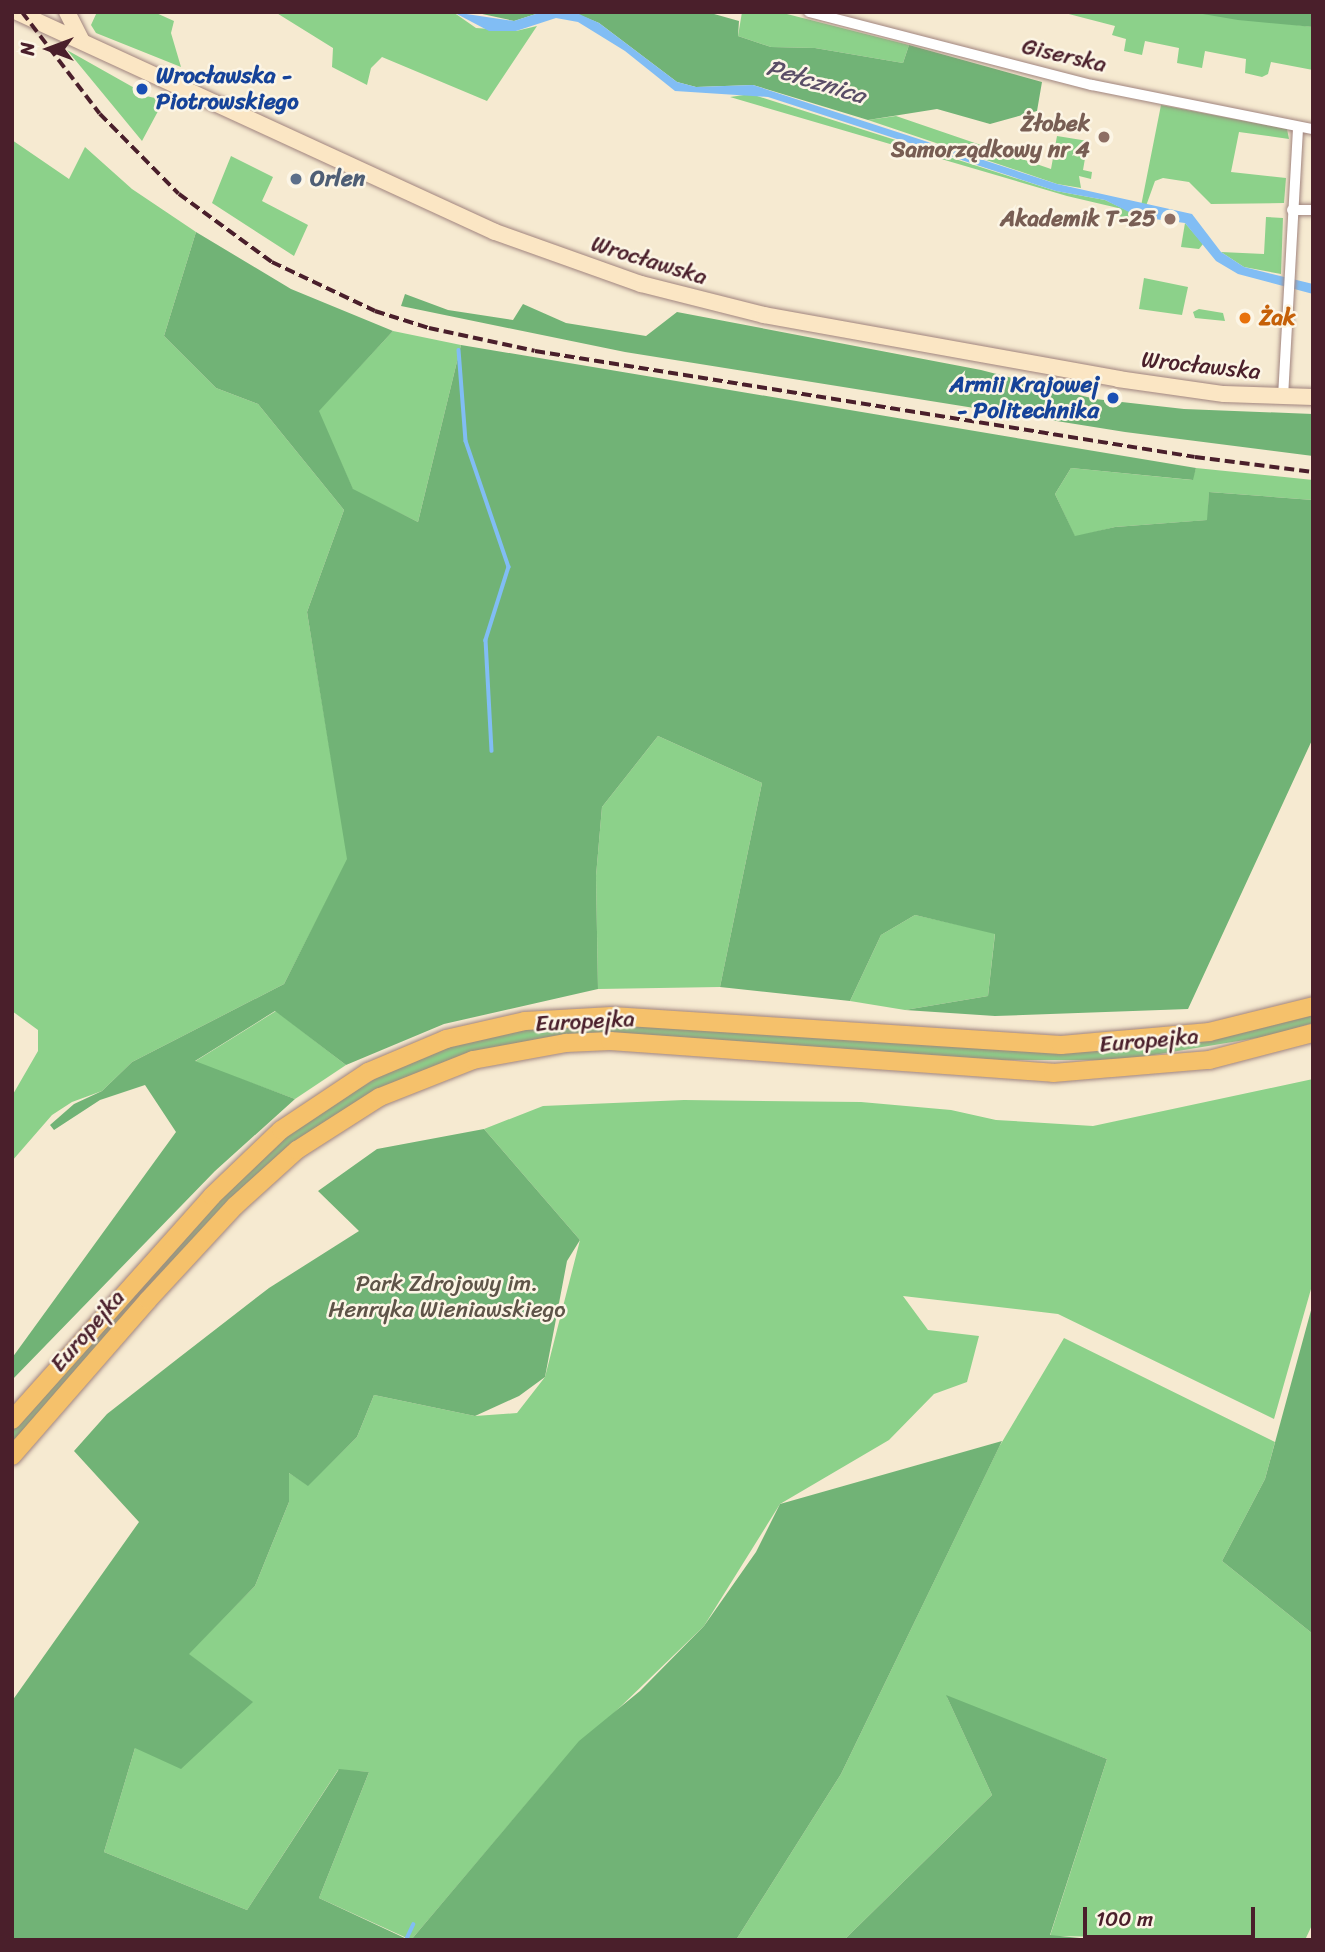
<!DOCTYPE html>
<meta charset="utf-8">
<style>
body{margin:0}
#map{position:relative;width:1325px;height:1952px;overflow:hidden;background:#f6ead1;font-family:Sriracha,sans-serif}
div>[style]{position:absolute}
[style*='--x']{left:calc(var(--x)*1px);top:calc(var(--y)*1px);width:calc(var(--w)*1px);rotate:calc(var(--a)*1deg)}
.green>*{inset:0;background:#8cd18a}
.forest>*{inset:0;background:#71b376}
.water>*{inset:0;background:#81bdf4}
.stream>*{height:3.5px;margin:-1.75px;padding:0 1.75px;transform-origin:1.75px;border-radius:1.75px;background:#81bdf4}
.roads{filter:drop-shadow(0 0 2px #a0847e) drop-shadow(0 0 2px #a0847e)}
.street>*{height:10px;margin:-5px;padding:0 5px;transform-origin:5px;border-radius:5px;background:#fff}
.secondary>*{height:16px;margin:-8px;padding:0 8px;transform-origin:8px;border-radius:8px;background:#fbe6c4}
.primary>*{height:18px;margin:-9px;padding:0 9px;transform-origin:9px;border-radius:9px;background:#f5c16b}
.rail>*{height:3.5px;margin-top:-1.75px;transform-origin:0;background:repeating-linear-gradient(90deg,#4a1f2b 0 10px,transparent 0 15px)}
.dots>*{width:19px;height:19px;translate:-50% -50%;box-sizing:border-box;border:4px solid #fcf5e5;border-radius:50%}
span{translate:-50% -50%;white-space:nowrap;text-align:center;line-height:1.15;-webkit-text-stroke:5px #fcf5e5;paint-order:stroke}
.street-label{font-size:23px;color:#4a1f2b}
.transit-label{font-size:23px;color:#164399;font-weight:700}
.left{translate:0 -50%;text-align:left}
.right{translate:-100% -50%;text-align:right}
.education-label{font-size:23px;color:#785e54;font-weight:700}
.service-label{font-size:23px;color:#4e5e75;font-weight:700}
.food-label{font-size:23px;color:#c56008;font-weight:700}
.park-label{font-size:23px;color:#5e5448}
.water-label{font-size:24px;color:#5a4e67;font-style:italic}
.frame{position:absolute;inset:0;border:14px solid #4a1f2b;pointer-events:none}
.north{position:absolute;left:14px;top:14px;width:70px;height:70px;-webkit-text-stroke:5px #fcf5e5;paint-order:stroke;rotate:270deg;font-size:19px;font-weight:700;line-height:28px;text-align:center;color:#4a1f2b}
.north::after{content:'';display:block;margin:auto;width:24px;height:32px;background:#4a1f2b;clip-path:polygon(50% 0,100% 100%,50% 72%,0 100%)}
.scale{position:absolute;left:1083px;top:1907px;width:172px;height:32px;box-sizing:border-box;border:4px solid #4a1f2b;border-top:0;padding-left:9px;font-size:21px;line-height:24px;white-space:nowrap;color:#4a1f2b;-webkit-text-stroke:5px #fcf5e5;paint-order:stroke}
</style>
<div id="map">
<div class="green">
<i style="clip-path:polygon(97px 12px,154px 12px,174px 21px,171px 33px,181px 67px,96px 33px,91px 25px)"></i>
<i style="clip-path:polygon(275px 12px,453px 12px,476px 28px,516px 31px,537px 26px,487px 101px,382px 57px,371px 68px,367px 85px,332px 67px,333px 48px)"></i>
<i style="clip-path:polygon(742px 12px,779px 12px,909px 45px,903px 63px,815px 48px,771px 47px,738px 36px)"></i>
<i style="clip-path:polygon(1061px 12px,1191px 12px,1313px 27px,1313px 70px,1271px 62px,1268px 74px,1262px 77px,1245px 73px,1246px 59px,1205px 51px,1202px 68px,1177px 63px,1179px 48px,1145px 41px,1142px 55px,1124px 51px,1126px 39px,1112px 35px,1115px 26px)"></i>
<i style="clip-path:polygon(67px 50px,138px 90px,137px 94px,164px 100px,142px 141px)"></i>
<i style="clip-path:polygon(751px 94px,1056px 191px,1105px 200px,1137px 215px,1121px 219px,1118px 208px,1067px 196px,730px 97px)"></i>
<i style="clip-path:polygon(1161px 105px,1287px 129px,1289px 139px,1239px 132px,1231px 172px,1286px 178px,1284px 203px,1211px 204px,1189px 182px,1163px 178px,1155px 181px,1146px 206px,1141px 206px)"></i>
<i style="clip-path:polygon(896px 116px,1051px 169px,1057px 136px,1088px 141px,1083px 170px,1092px 172px,1091px 179px,1079px 176px,1081px 188px,1057px 184px,868px 120px)"></i>
<i style="clip-path:polygon(12px 140px,69px 179px,85px 147px,132px 189px,196px 232px,164px 336px,216px 388px,258px 404px,344px 510px,307px 612px,348px 859px,284px 984px,132px 1062px,102px 1091px,72px 1102px,52px 1115px,12px 1161px,12px 1096px,38px 1051px,38px 1030px,12px 1011px)"></i>
<i style="clip-path:polygon(231px 156px,273px 177px,262px 201px,308px 225px,294px 256px,212px 203px)"></i>
<i style="clip-path:polygon(1266px 217px,1283px 218px,1281px 274px,1244px 267px,1221px 252px,1264px 254px)"></i>
<i style="clip-path:polygon(1185px 223px,1203px 244px,1199px 249px,1181px 247px)"></i>
<i style="clip-path:polygon(1144px 278px,1188px 287px,1182px 315px,1139px 309px)"></i>
<i style="clip-path:polygon(1199px 309px,1223px 313px,1225px 321px,1195px 318px,1193px 312px)"></i>
<i style="clip-path:polygon(393px 331px,461px 345px,418px 522px,353px 490px,318px 411px)"></i>
<i style="clip-path:polygon(1071px 468px,1192px 480px,1196px 468px,1313px 480px,1313px 500px,1209px 492px,1208px 520px,1115px 527px,1075px 537px,1055px 494px)"></i>
<i style="clip-path:polygon(658px 736px,762px 783px,720px 987px,598px 989px,596px 876px,602px 807px)"></i>
<i style="clip-path:polygon(915px 915px,995px 933px,988px 996px,905px 1010px,850px 1001px,881px 935px)"></i>
<i style="clip-path:polygon(276px 1011px,346px 1065px,295px 1099px,194px 1062px)"></i>
<i style="clip-path:polygon(1313px 1013px,1313px 1023px,1269px 1036px,1123px 1060px,999px 1060px,633px 1034px,558px 1036px,452px 1059px,361px 1099px,306px 1135px,12px 1445px,12px 1430px,160px 1264px,230px 1188px,299px 1125px,383px 1074px,449px 1047px,523px 1029px,593px 1023px,1081px 1052px,1176px 1044px)"></i>
<i style="clip-path:polygon(1313px 1079px,1313px 1282px,1274px 1419px,1058px 1314px,903px 1296px,928px 1330px,979px 1336px,967px 1382px,934px 1394px,889px 1440px,780px 1504px,704px 1626px,555px 1770px,411px 1940px,319px 1898px,369px 1772px,338px 1770px,247px 1910px,104px 1852px,135px 1748px,252px 1702px,188px 1654px,255px 1586px,289px 1502px,289px 1473px,308px 1485px,357px 1437px,374px 1395px,475px 1416px,517px 1413px,545px 1377px,580px 1240px,484px 1129px,543px 1106px,684px 1100px,861px 1102px,951px 1110px,996px 1120px,1093px 1126px)"></i>
<i style="clip-path:polygon(1064px 1338px,1275px 1442px,1265px 1479px,1222px 1561px,1313px 1634px,1313px 1923px,1305px 1940px,1050px 1936px,1107px 1759px,947px 1697px,992px 1795px,844px 1940px,736px 1940px,841px 1774px,999px 1447px)"></i>
</div>
<div class="forest">
<i style="clip-path:polygon(473px 12px,542px 12px,514px 21px)"></i>
<i style="clip-path:polygon(572px 12px,707px 12px,739px 21px,738px 36px,771px 47px,815px 48px,903px 63px,909px 45px,1042px 82px,1037px 111px,990px 124px,937px 109px,868px 120px,753px 85px,696px 87px,677px 82px,599px 23px)"></i>
<i style="clip-path:polygon(1191px 12px,1313px 12px,1313px 27px,1238px 20px)"></i>
<i style="clip-path:polygon(196px 232px,291px 289px,393px 331px,319px 411px,353px 489px,418px 522px,461px 345px,1196px 468px,1193px 480px,1071px 468px,1055px 494px,1075px 536px,1115px 527px,1207px 520px,1209px 492px,1313px 500px,1313px 738px,1188px 1009px,995px 1016px,905px 1010px,988px 996px,995px 934px,915px 915px,881px 935px,850px 1001px,720px 987px,762px 783px,658px 736px,602px 807px,596px 876px,598px 989px,444px 1024px,346px 1065px,275px 1011px,195px 1061px,295px 1099px,215px 1171px,12px 1380px,12px 1358px,176px 1132px,145px 1085px,100px 1100px,54px 1130px,50px 1125px,74px 1104px,102px 1091px,132px 1062px,284px 984px,347px 859px,307px 612px,344px 510px,258px 404px,216px 388px,164px 336px)"></i>
<i style="clip-path:polygon(405px 294px,448px 310px,513px 320px,523px 304px,566px 323px,646px 336px,677px 312px,981px 370px,1095px 399px,1184px 409px,1313px 414px,1313px 456px,1125px 432px,625px 352px,401px 306px)"></i>
<i style="clip-path:polygon(484px 1129px,580px 1240px,567px 1261px,545px 1377px,519px 1396px,475px 1416px,374px 1395px,357px 1437px,308px 1486px,289px 1473px,289px 1502px,255px 1586px,189px 1654px,253px 1702px,181px 1769px,135px 1748px,104px 1852px,247px 1910px,339px 1769px,369px 1772px,319px 1898px,409px 1940px,12px 1940px,12px 1701px,139px 1522px,74px 1451px,107px 1414px,176px 1360px,269px 1288px,359px 1231px,318px 1191px,377px 1149px)"></i>
<i style="clip-path:polygon(1313px 1303px,1313px 1634px,1222px 1561px,1265px 1479px)"></i>
<i style="clip-path:polygon(1002px 1441px,841px 1774px,736px 1940px,411px 1940px,579px 1741px,640px 1691px,704px 1626px,756px 1552px,780px 1504px)"></i>
<i style="clip-path:polygon(946px 1695px,1107px 1759px,1050px 1935px,1100px 1940px,844px 1940px,992px 1795px)"></i>
</div>
<div class="water">
<i style="clip-path:polygon(453px 12px,514px 21px,542px 12px,579px 14px,599px 23px,677px 82px,696px 87px,753px 85px,1057px 184px,1192px 214px,1221px 252px,1244px 267px,1313px 284px,1313px 294px,1238px 274px,1216px 261px,1185px 223px,1139px 217px,1105px 200px,1056px 191px,768px 97px,675px 91px,625px 51px,578px 22px,556px 18px,516px 31px,489px 31px)"></i>
</div>
<div class="stream">
<i style="--x:459;--y:350;--w:91;--a:85.6"></i>
<i style="--x:466;--y:441;--w:133;--a:71.2"></i>
<i style="--x:509;--y:567;--w:77;--a:107.5"></i>
<i style="--x:486;--y:640;--w:111;--a:86.9"></i>
<i style="--x:406;--y:1940;--w:17;--a:-65"></i>
</div>
<div class="roads">
<div class="street">
<i style="--x:809;--y:12;--w:292;--a:14.5"></i>
<i style="--x:1092;--y:85;--w:225;--a:11.3"></i>
<i style="--x:1292;--y:210;--w:21;--a:0"></i>
<i style="--x:1283;--y:397;--w:270;--a:-86.8"></i>
</div>
<div class="secondary">
<i style="--x:17;--y:12;--w:526;--a:24.71"></i>
<i style="--x:495;--y:232;--w:155;--a:19.6"></i>
<i style="--x:641;--y:284;--w:127;--a:14.1"></i>
<i style="--x:764;--y:315;--w:360;--a:10.2"></i>
<i style="--x:1118;--y:379;--w:107;--a:8.1"></i>
<i style="--x:1224;--y:394;--w:89;--a:1.9"></i>
<i style="--x:67;--y:12;--w:33;--a:63"></i>
</div>
<div class="primary">
<i style="--x:12;--y:1420;--w:300;--a:-48.2"></i>
<i style="--x:212;--y:1196;--w:95;--a:-43.7"></i>
<i style="--x:281;--y:1130;--w:105;--a:-33.7"></i>
<i style="--x:368;--y:1072;--w:85;--a:-22.9"></i>
<i style="--x:446;--y:1039;--w:81;--a:-12.8"></i>
<i style="--x:525;--y:1021;--w:87;--a:-3.3"></i>
<i style="--x:612;--y:1016;--w:450;--a:3.7"></i>
<i style="--x:1061;--y:1045;--w:149;--a:-5"></i>
<i style="--x:1209;--y:1032;--w:107;--a:-14"></i>
<i style="--x:12;--y:1456;--w:207;--a:-48.9"></i>
<i style="--x:148;--y:1300;--w:128;--a:-47.2"></i>
<i style="--x:235;--y:1206;--w:84;--a:-42.1"></i>
<i style="--x:297;--y:1150;--w:98;--a:-32.6"></i>
<i style="--x:380;--y:1097;--w:100;--a:-21.7"></i>
<i style="--x:473;--y:1060;--w:95;--a:-10.4"></i>
<i style="--x:566;--y:1043;--w:44;--a:-2.6"></i>
<i style="--x:610;--y:1041;--w:444;--a:4.1"></i>
<i style="--x:1053;--y:1073;--w:157;--a:-4.8"></i>
<i style="--x:1209;--y:1060;--w:107;--a:-14.6"></i>
</div>
</div>
<div class="rail">
<i style="--x:22;--y:12;--w:128;--a:52.6"></i>
<i style="--x:100;--y:114;--w:112;--a:45.4"></i>
<i style="--x:179;--y:194;--w:115;--a:36.2"></i>
<i style="--x:272;--y:262;--w:114;--a:25.4"></i>
<i style="--x:375;--y:311;--w:57;--a:17.5"></i>
<i style="--x:429;--y:328;--w:108;--a:12.2"></i>
<i style="--x:535;--y:351;--w:668;--a:9.12"></i>
<i style="--x:1195;--y:457;--w:119;--a:7.2"></i>
</div>
<div class="dots">
<i style="left:142px;top:89px;background:#1a4fb4"></i>
<i style="left:1104px;top:137px;background:#8d6e63"></i>
<i style="left:296px;top:179px;background:#5c6f8a"></i>
<i style="left:1170px;top:219px;background:#8d6e63"></i>
<i style="left:1245px;top:318px;background:#e8710a"></i>
<i style="left:1113px;top:398px;background:#1a4fb4"></i>
</div>
<div class="street-label">
<span style="left:1064px;top:56px;rotate:13deg">Giserska</span>
<span style="left:649px;top:261px;rotate:17deg">Wrocławska</span>
<span style="left:1201px;top:366px;rotate:6deg">Wrocławska</span>
<span style="left:585px;top:1022px;rotate:-3deg">Europejka</span>
<span style="left:1149px;top:1041px;rotate:-5deg">Europejka</span>
<span style="left:88px;top:1331px;rotate:-49deg">Europejka</span>
</div>
<div class="transit-label">
<span class="left" style="left:156px;top:89px">Wrocławska -<br>Piotrowskiego</span>
<span class="right" style="left:1099px;top:398px">Armii Krajowej<br>- Politechnika</span>
</div>
<div class="education-label">
<span class="right" style="left:1090px;top:137px">Żłobek<br>Samorządkowy nr 4</span>
<span class="right" style="left:1156px;top:219px">Akademik T-25</span>
</div>
<div class="service-label">
<span class="left" style="left:310px;top:179px">Orlen</span>
</div>
<div class="food-label">
<span class="left" style="left:1259px;top:318px">Żak</span>
</div>
<div class="park-label">
<span style="left:447px;top:1297px">Park Zdrojowy im.<br>Henryka Wieniawskiego</span>
</div>
<div class="water-label">
<span style="left:816px;top:82px;rotate:17deg">Pełcznica</span>
</div>
<div class="frame"></div>
<div class="north">N</div>
<div class="scale">100 m</div>
</div>
